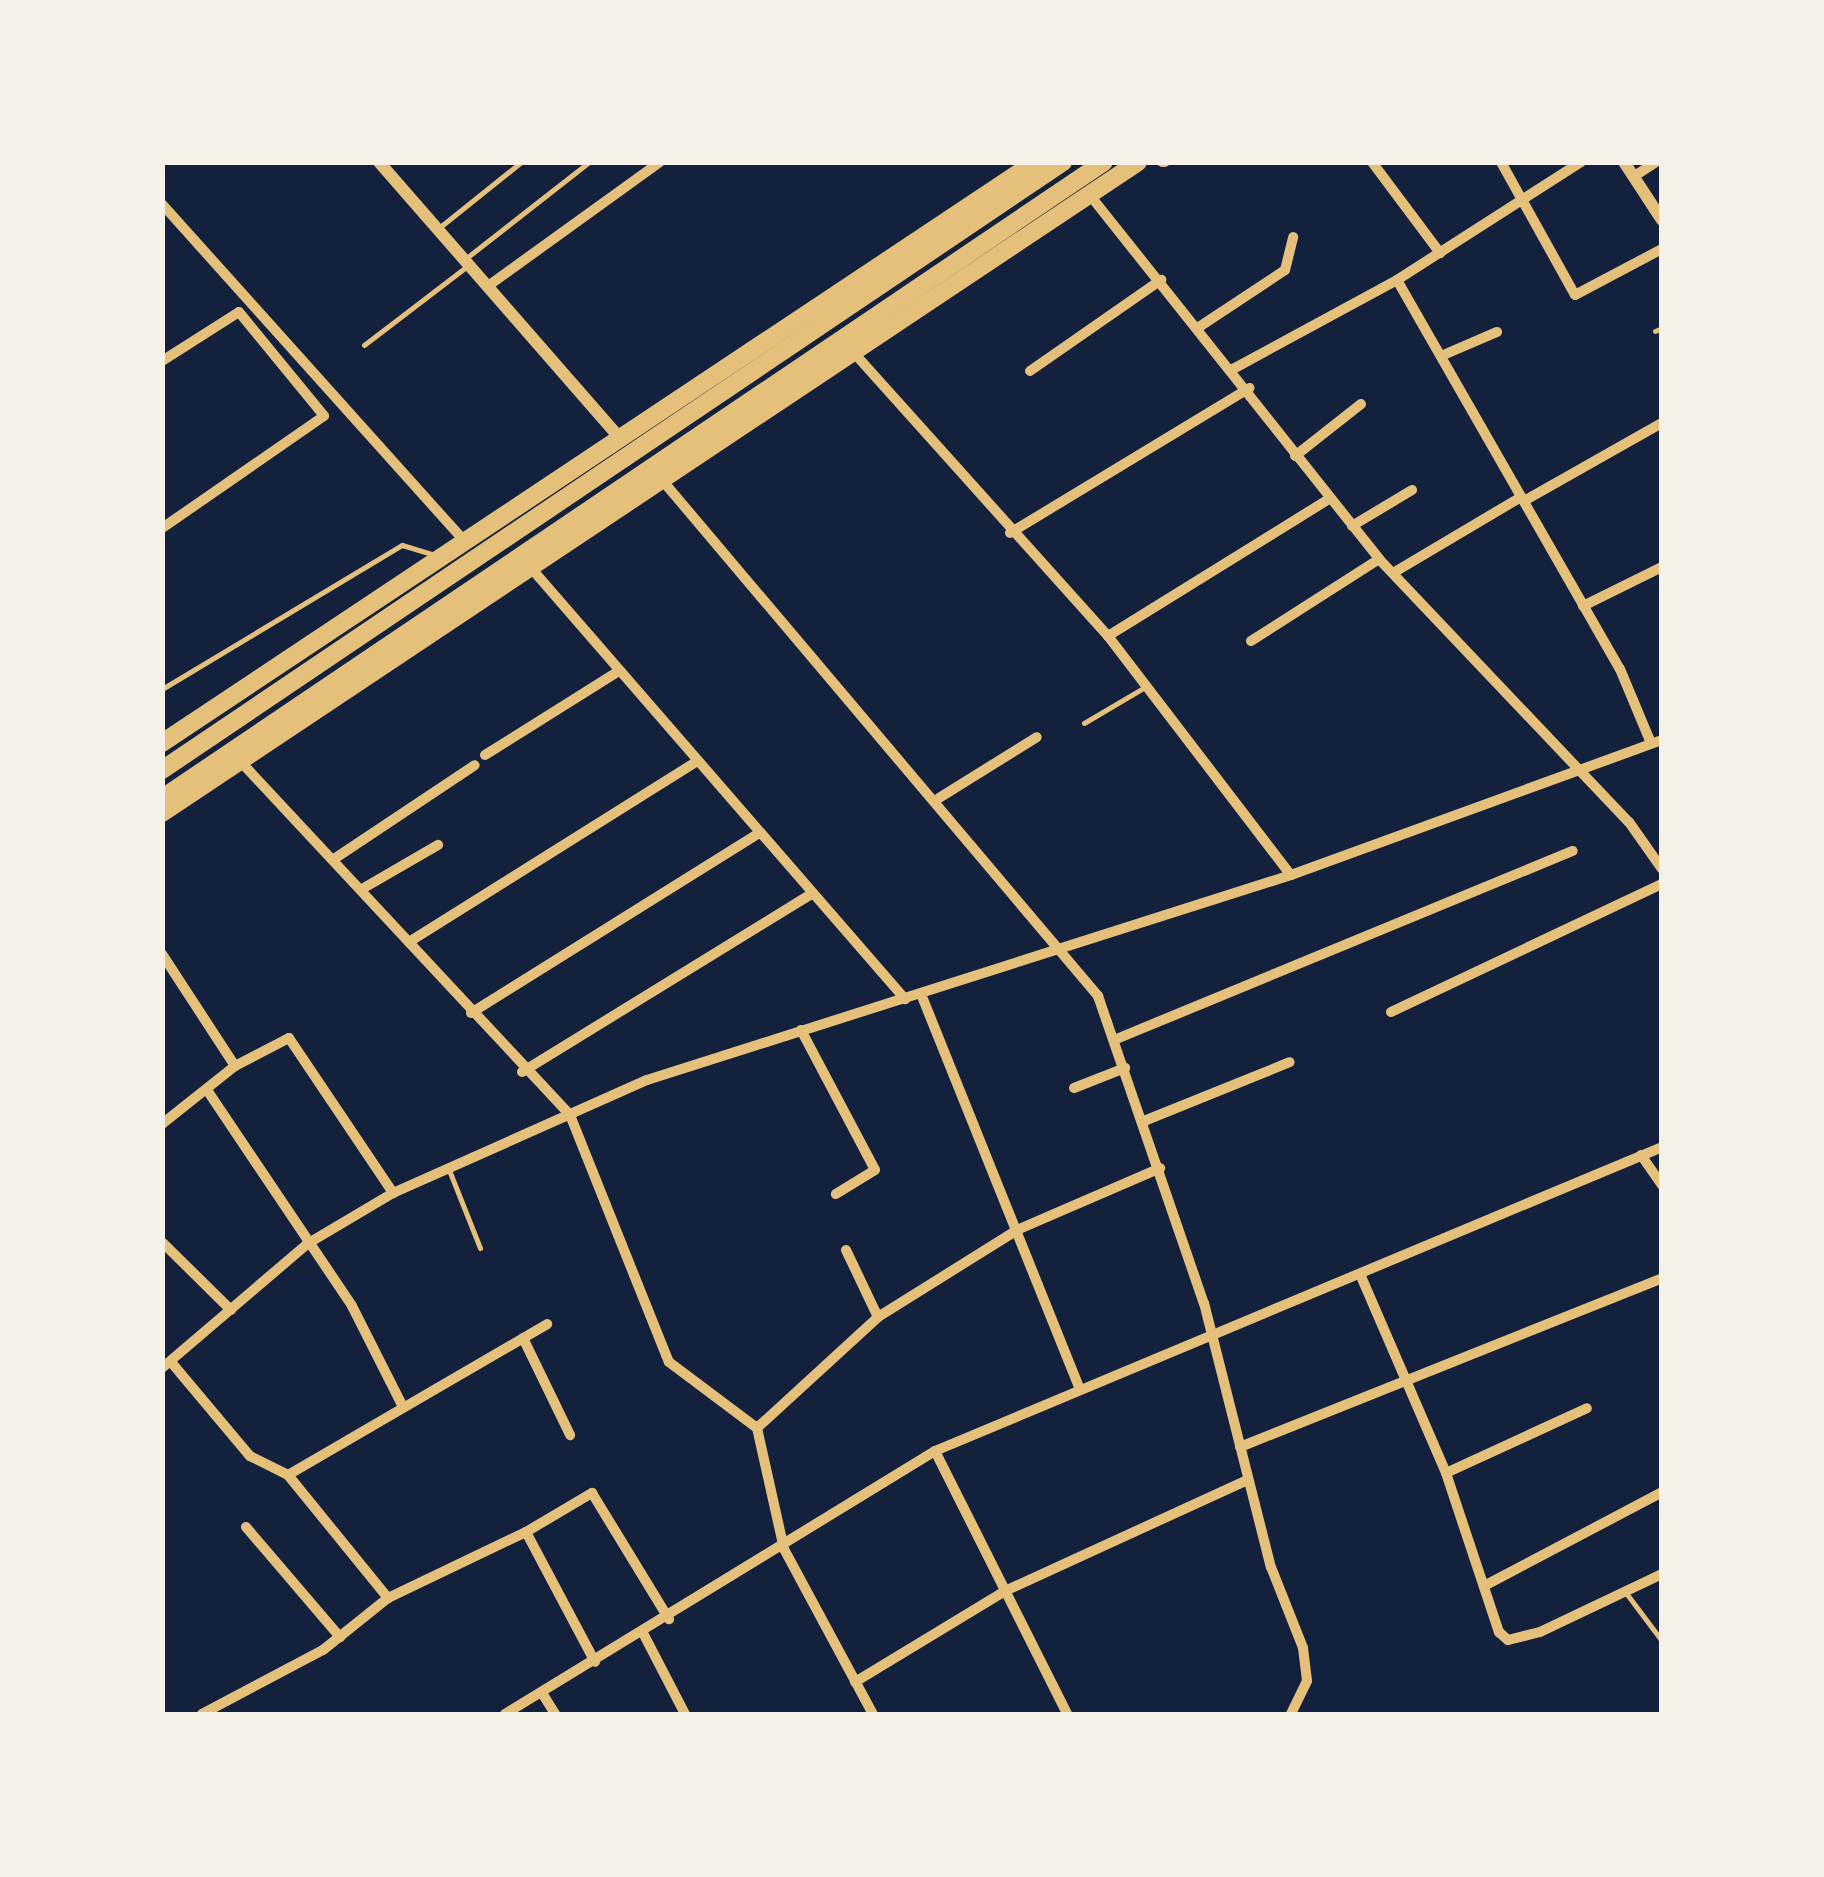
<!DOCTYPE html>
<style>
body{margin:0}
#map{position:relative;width:1824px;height:1877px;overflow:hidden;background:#14213d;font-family:Raleway,sans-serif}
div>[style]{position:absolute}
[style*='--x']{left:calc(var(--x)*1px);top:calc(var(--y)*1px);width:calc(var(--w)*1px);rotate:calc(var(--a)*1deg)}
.service>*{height:5px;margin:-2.5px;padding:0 2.5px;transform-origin:2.5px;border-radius:2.5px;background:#e5c07b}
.minor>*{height:10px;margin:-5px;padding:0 5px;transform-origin:5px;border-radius:5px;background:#e5c07b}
.tertiary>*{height:12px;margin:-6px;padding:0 6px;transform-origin:6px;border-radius:6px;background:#e5c07b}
.trunk>*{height:18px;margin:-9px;padding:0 9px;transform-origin:9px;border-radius:9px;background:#e5c07b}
span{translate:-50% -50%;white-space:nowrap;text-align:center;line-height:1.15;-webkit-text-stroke:8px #f6f1e7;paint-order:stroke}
.frame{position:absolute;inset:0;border:165px solid #f6f1e7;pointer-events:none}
</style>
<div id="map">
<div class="service">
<i style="--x:440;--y:227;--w:104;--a:-38.7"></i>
<i style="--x:465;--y:259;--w:157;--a:-38"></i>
<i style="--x:1655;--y:331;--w:8;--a:-23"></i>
<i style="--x:364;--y:345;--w:128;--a:-37.4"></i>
<i style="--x:162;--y:689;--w:280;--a:-31"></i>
<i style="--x:402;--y:545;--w:34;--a:17"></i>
<i style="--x:1084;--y:723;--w:71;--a:-30.5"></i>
<i style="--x:449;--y:1170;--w:84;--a:68.3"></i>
<i style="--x:1626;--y:1593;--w:60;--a:53.1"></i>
</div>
<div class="minor">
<i style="--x:1162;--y:162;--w:3;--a:0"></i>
<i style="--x:1372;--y:162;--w:114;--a:53.2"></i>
<i style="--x:1501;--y:162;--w:152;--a:60.9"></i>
<i style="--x:1575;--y:295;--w:98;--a:-27.9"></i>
<i style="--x:1633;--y:177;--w:27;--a:-33"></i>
<i style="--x:1089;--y:194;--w:466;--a:51.5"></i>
<i style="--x:1379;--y:559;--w:363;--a:46.5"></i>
<i style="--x:1629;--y:822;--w:57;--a:54.9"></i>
<i style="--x:162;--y:204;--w:450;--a:48.1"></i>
<i style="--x:1397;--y:280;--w:448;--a:60.2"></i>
<i style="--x:1620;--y:669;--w:80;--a:67.3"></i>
<i style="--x:488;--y:286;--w:212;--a:-35.8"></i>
<i style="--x:1199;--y:327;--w:103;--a:-33.5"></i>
<i style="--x:1285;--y:270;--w:34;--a:-76"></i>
<i style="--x:855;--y:354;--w:379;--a:48.1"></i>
<i style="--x:1108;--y:636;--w:301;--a:52.6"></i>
<i style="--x:1441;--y:356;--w:61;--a:-23.2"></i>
<i style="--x:162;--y:361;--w:91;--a:-32.5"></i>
<i style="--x:239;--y:312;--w:134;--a:50.7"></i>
<i style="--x:324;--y:416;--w:197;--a:145.3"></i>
<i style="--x:1233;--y:369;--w:187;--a:-28.5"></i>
<i style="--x:1397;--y:280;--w:219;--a:-32.7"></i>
<i style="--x:1030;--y:371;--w:160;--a:-34.8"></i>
<i style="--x:1295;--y:456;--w:84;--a:-38.2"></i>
<i style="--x:662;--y:480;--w:676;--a:49.8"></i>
<i style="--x:1098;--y:996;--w:325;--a:71"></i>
<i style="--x:1204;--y:1303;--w:272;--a:75.8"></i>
<i style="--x:1271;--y:1567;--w:87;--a:68.4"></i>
<i style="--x:1303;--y:1648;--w:33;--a:83"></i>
<i style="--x:1307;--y:1681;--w:37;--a:116"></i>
<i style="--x:1524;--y:501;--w:159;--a:-29.5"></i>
<i style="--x:1352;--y:526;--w:70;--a:-31"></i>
<i style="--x:1010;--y:533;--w:280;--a:-31.2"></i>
<i style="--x:531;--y:568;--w:571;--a:49.05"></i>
<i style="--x:1393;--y:573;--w:149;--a:-30.7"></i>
<i style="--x:1583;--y:606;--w:88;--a:-26.3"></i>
<i style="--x:1108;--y:636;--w:260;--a:-31.8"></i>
<i style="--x:1251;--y:641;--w:152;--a:-32.6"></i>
<i style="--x:485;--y:755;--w:158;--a:-32.1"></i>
<i style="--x:240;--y:761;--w:484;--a:47"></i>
<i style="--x:570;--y:1115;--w:266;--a:68.2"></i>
<i style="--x:669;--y:1362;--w:110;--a:36.9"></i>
<i style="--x:757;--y:1428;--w:124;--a:77.4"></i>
<i style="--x:784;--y:1549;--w:187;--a:61.7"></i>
<i style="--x:939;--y:798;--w:115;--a:-31.9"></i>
<i style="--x:334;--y:859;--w:169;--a:-33.7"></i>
<i style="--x:362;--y:889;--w:88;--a:-30.1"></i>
<i style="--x:409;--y:942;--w:339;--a:-32.1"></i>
<i style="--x:162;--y:954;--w:134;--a:56.9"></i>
<i style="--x:921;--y:994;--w:426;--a:68.1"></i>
<i style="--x:1391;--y:1012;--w:300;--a:-25.3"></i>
<i style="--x:471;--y:1013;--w:338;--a:-32"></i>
<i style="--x:801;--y:1030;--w:158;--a:62.1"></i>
<i style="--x:875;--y:1170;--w:46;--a:148.4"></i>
<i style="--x:1114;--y:1040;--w:496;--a:-22.4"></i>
<i style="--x:522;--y:1072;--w:339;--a:-31.6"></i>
<i style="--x:1074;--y:1088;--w:55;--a:-21.4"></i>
<i style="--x:207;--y:1090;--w:260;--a:56.1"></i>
<i style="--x:352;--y:1306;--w:109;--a:63.2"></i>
<i style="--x:1144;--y:1121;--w:157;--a:-22"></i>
<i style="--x:162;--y:1124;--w:93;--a:-38.5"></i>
<i style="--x:235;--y:1066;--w:61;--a:-27.4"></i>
<i style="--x:289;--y:1038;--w:187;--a:56.1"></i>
<i style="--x:1641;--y:1155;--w:37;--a:55"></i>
<i style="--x:162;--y:1242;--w:97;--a:44.6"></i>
<i style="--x:846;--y:1250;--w:74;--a:64.5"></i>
<i style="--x:1360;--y:1274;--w:217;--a:66.6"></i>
<i style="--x:1446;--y:1473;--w:168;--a:71.6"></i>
<i style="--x:1499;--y:1632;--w:12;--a:42"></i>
<i style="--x:1508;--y:1640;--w:33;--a:-14"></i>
<i style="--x:1540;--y:1632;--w:135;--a:-25.4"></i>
<i style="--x:523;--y:1338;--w:108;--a:64.1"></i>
<i style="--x:171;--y:1362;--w:123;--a:50"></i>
<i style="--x:250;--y:1456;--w:42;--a:26.6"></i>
<i style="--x:288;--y:1475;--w:159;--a:50.9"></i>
<i style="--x:162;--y:1368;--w:191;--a:-40.5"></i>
<i style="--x:307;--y:1244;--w:100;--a:-30.7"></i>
<i style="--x:393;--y:1193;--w:278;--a:-24"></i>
<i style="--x:647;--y:1080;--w:676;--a:-17.66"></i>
<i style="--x:1291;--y:875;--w:395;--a:-20"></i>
<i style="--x:757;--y:1428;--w:164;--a:-42.5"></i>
<i style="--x:878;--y:1317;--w:164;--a:-32"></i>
<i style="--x:1017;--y:1230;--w:156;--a:-23.4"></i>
<i style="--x:1240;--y:1447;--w:455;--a:-21.8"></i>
<i style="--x:935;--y:1451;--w:294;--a:63.3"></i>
<i style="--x:1446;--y:1473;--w:155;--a:-24.7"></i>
<i style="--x:288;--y:1475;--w:300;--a:-30.2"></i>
<i style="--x:246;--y:1527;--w:145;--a:49.5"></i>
<i style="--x:526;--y:1532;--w:77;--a:-30.6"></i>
<i style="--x:592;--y:1493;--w:148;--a:58.6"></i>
<i style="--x:1484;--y:1586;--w:201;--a:-27.8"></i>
<i style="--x:643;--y:1633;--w:91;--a:62.6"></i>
<i style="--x:855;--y:1682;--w:175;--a:-31.2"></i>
<i style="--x:1005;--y:1591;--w:267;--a:-24.6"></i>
<i style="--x:542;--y:1693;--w:25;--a:58"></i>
<i style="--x:202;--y:1714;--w:137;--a:-27.9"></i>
<i style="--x:323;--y:1650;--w:83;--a:-38.7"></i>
<i style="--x:388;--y:1598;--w:153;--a:-25.6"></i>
<i style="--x:526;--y:1532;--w:147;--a:62"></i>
<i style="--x:505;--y:1714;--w:504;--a:-31.45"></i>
<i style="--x:935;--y:1451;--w:788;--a:-22.69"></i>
</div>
<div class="tertiary">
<i style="--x:379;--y:162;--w:364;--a:48.9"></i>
<i style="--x:1624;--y:162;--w:69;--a:56.8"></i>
</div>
<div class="trunk">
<i style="--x:162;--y:743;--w:1049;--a:-33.64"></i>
<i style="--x:162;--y:770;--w:1087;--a:-34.01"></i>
<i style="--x:164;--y:797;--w:1134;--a:-34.04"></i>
<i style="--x:162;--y:813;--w:1173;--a:-33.7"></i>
</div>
<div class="frame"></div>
</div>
